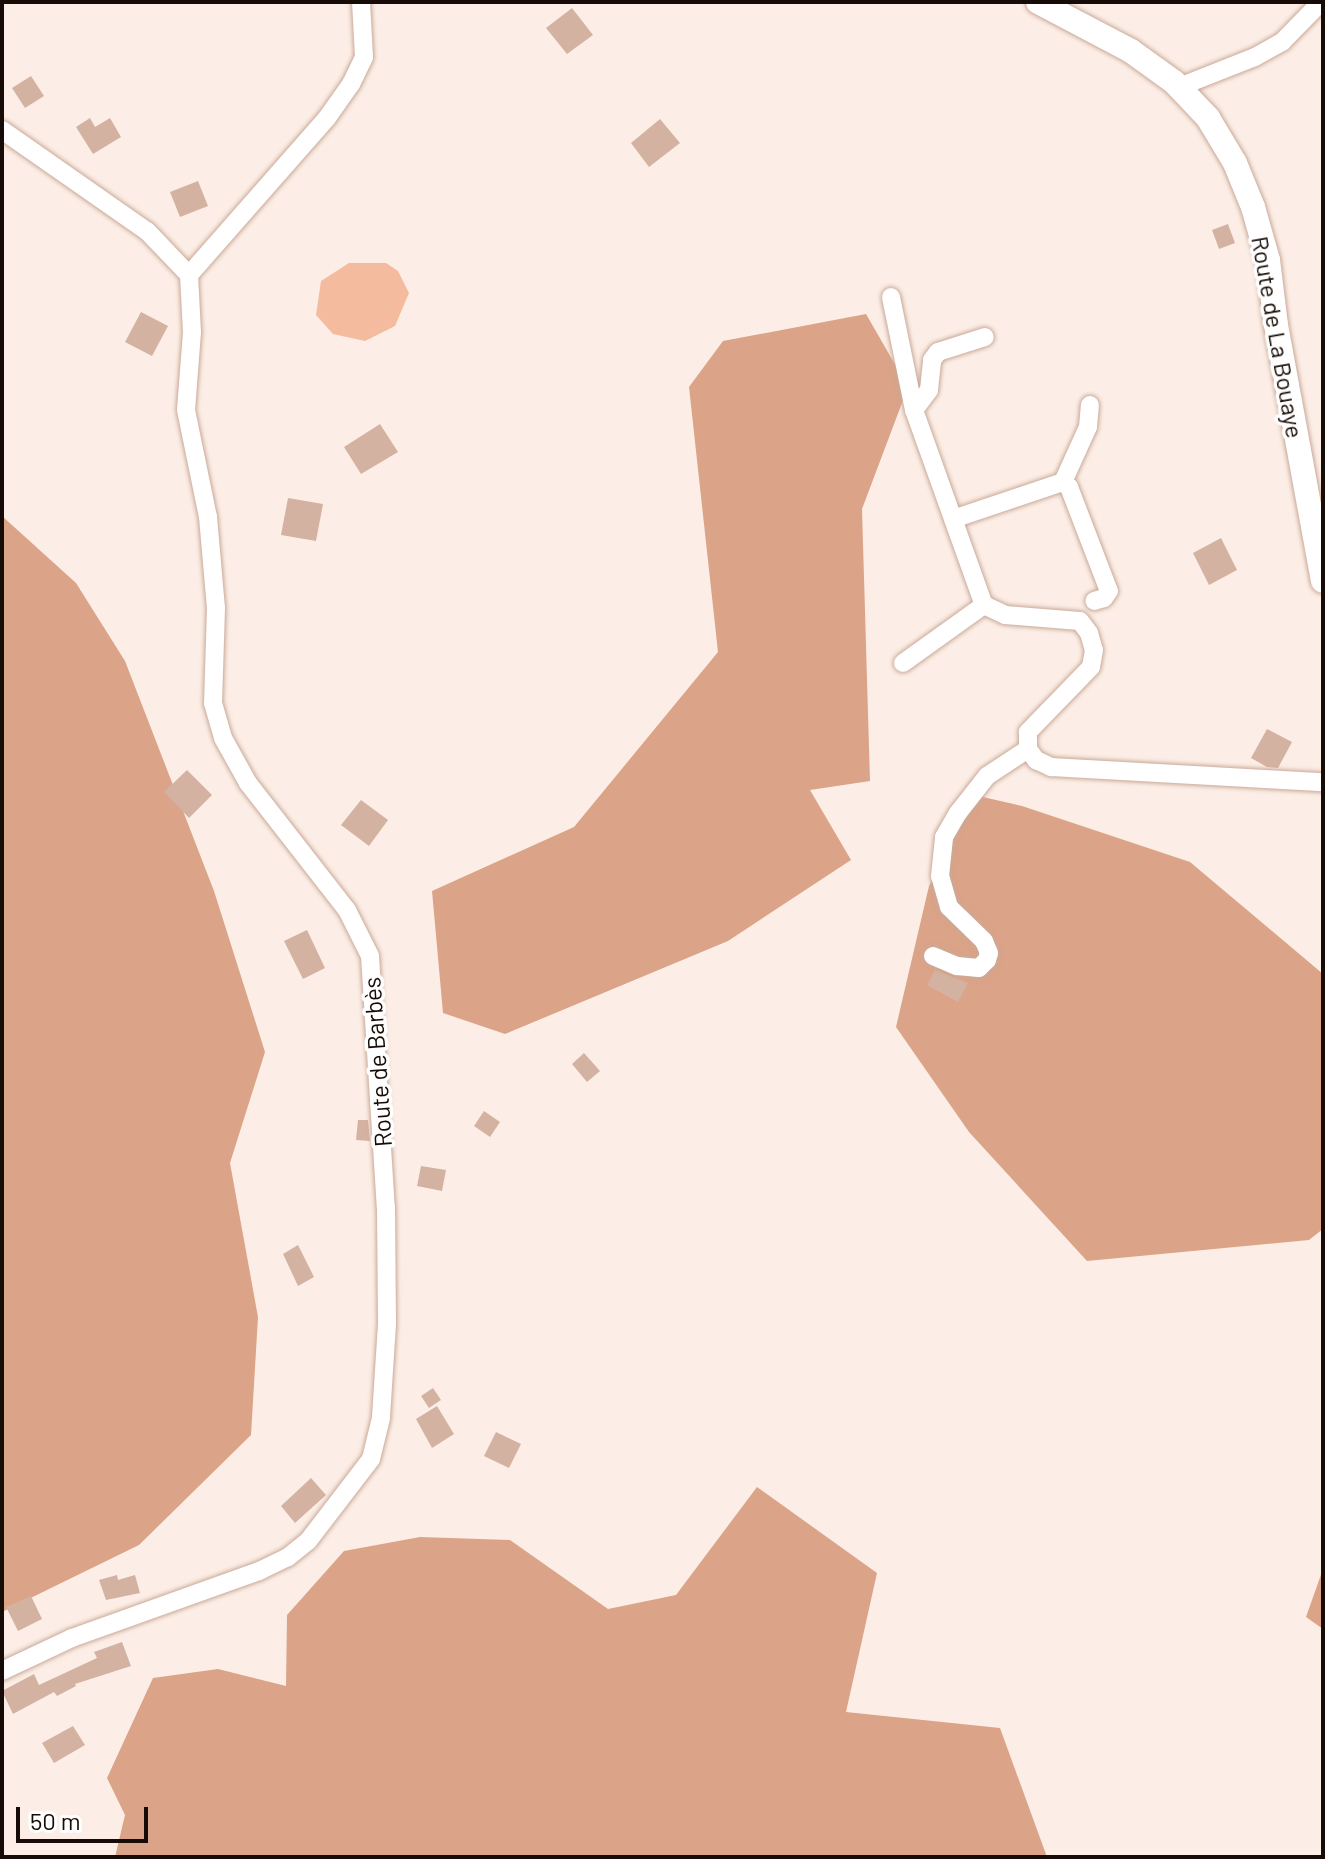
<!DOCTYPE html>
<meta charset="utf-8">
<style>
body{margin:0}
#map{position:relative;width:1325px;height:1859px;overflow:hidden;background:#fceee6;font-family:Barlow,sans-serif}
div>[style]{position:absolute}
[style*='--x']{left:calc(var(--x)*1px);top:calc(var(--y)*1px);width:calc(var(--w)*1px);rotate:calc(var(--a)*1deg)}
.forest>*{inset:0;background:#dba387}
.water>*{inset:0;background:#f4bb9e}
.building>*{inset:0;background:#d4b2a1}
.roads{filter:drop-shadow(0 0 2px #caa998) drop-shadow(0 0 2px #caa998)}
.minor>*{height:18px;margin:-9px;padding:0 9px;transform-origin:9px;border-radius:9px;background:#fff}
.secondary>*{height:24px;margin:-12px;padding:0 12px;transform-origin:12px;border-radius:12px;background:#fff}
span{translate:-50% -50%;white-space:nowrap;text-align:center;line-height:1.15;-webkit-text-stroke:7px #fefefe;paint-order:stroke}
.street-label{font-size:24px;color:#160b06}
.frame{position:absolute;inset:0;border:4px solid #160b06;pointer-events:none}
.scale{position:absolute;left:16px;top:1807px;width:132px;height:36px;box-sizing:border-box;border:4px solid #160b06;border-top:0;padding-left:10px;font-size:24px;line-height:28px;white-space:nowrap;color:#160b06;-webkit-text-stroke:6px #fefefe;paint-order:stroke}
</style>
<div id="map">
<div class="forest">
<i style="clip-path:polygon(866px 314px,908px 387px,862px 509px,870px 781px,810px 790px,851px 860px,728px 941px,505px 1034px,443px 1013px,432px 891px,574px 827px,718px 652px,689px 387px,723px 341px)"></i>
<i style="clip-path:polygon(2px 516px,76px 583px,125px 661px,214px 891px,265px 1052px,230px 1163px,258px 1317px,251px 1435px,139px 1545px,2px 1612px)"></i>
<i style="clip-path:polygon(974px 795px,1022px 806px,1190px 862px,1323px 974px,1323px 1229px,1309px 1240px,1087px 1261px,969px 1132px,896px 1027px,929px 886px)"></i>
<i style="clip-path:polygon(757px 1487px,877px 1573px,846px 1712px,1000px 1728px,1047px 1857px,115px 1857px,125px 1815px,107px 1778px,153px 1678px,218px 1669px,286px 1686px,287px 1615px,344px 1551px,420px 1537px,510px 1540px,608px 1609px,676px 1595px)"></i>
<i style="clip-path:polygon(1323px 1569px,1323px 1629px,1306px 1617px)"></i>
</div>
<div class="water">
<i style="clip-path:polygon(349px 263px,386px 263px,398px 271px,409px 293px,395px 326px,365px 341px,333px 334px,316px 315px,321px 281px)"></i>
</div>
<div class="building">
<i style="clip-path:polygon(572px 8px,593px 35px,567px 54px,546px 28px)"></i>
<i style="clip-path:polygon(31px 76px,44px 96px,25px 108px,12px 88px)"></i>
<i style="clip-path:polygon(90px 118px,95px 127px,110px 118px,121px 137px,93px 154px,76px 127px)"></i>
<i style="clip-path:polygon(660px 119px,680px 143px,649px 167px,631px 143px)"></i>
<i style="clip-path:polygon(198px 181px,208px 206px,180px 217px,170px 192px)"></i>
<i style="clip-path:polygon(1228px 224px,1235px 243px,1219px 249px,1212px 230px)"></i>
<i style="clip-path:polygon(141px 312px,168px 326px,152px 356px,125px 342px)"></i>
<i style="clip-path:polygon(380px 424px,398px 452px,361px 474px,344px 447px)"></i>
<i style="clip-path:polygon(288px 498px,323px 504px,316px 541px,281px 535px)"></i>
<i style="clip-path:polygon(1221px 538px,1237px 570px,1209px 585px,1193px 553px)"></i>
<i style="clip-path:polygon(1267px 729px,1292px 742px,1278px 768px,1267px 767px,1251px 758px)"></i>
<i style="clip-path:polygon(187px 770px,212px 795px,189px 818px,164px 792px)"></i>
<i style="clip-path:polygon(361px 800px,388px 820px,369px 846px,341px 825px)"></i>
<i style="clip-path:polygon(307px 930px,325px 968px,303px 979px,284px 941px)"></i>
<i style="clip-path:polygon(935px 970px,968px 983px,958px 1002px,927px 985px)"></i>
<i style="clip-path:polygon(584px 1053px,600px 1071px,587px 1082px,572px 1064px)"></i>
<i style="clip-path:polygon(484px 1111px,500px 1122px,490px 1137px,474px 1126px)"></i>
<i style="clip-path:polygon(358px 1120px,368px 1120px,370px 1141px,356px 1140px)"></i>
<i style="clip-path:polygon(421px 1166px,446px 1170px,442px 1191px,417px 1186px)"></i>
<i style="clip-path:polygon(298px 1245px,314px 1277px,298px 1286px,283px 1254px)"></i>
<i style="clip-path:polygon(433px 1388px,441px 1400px,429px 1408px,421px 1396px)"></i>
<i style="clip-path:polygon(437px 1406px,454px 1434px,432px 1448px,416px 1419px)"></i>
<i style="clip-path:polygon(496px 1432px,521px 1444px,509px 1468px,484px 1456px)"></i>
<i style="clip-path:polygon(311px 1478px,326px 1495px,295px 1523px,281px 1506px)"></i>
<i style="clip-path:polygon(117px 1575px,118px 1580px,135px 1575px,140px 1593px,106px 1600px,99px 1580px)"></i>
<i style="clip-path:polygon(31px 1596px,42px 1619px,18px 1631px,6px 1607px)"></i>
<i style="clip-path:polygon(122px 1642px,131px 1666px,75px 1684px,76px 1686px,57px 1696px,54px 1692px,13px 1714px,2px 1691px,34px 1674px,39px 1685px,97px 1658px,94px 1652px)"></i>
<i style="clip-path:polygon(73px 1726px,85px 1745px,54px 1763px,42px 1743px)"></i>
</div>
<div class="roads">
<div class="minor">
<i style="--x:1179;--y:87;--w:82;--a:-21.5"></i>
<i style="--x:1255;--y:57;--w:31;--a:-29"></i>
<i style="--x:1282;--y:42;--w:56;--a:-45.7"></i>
<i style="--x:2;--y:130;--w:177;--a:34.9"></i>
<i style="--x:147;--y:231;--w:61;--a:46.3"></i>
<i style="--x:189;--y:275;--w:57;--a:87"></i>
<i style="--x:192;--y:332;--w:78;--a:94.4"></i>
<i style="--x:186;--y:410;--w:109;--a:78.4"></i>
<i style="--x:208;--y:517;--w:91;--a:85"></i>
<i style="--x:216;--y:608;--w:95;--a:91.8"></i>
<i style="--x:213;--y:703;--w:36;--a:74"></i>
<i style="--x:223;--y:738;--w:51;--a:60.9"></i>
<i style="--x:248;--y:783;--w:161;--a:52.1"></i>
<i style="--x:347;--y:910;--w:51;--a:63.4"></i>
<i style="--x:370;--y:956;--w:252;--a:86.4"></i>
<i style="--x:386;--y:1207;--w:117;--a:89.5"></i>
<i style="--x:387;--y:1324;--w:94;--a:93.7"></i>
<i style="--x:381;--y:1418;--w:42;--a:103.7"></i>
<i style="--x:371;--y:1459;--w:103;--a:127.5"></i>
<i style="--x:308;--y:1541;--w:26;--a:141"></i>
<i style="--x:288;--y:1557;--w:32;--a:154"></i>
<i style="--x:259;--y:1571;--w:199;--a:160.3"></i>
<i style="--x:72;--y:1638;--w:77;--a:154.8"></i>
<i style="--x:189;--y:275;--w:209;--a:-48.7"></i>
<i style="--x:327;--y:118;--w:42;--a:-54.8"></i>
<i style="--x:351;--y:84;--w:30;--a:-64"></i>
<i style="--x:364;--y:57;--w:55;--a:-93.1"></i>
<i style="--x:891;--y:297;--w:115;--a:78.5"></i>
<i style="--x:914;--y:410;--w:207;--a:70.3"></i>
<i style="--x:984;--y:605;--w:23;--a:25"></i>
<i style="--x:1005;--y:615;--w:75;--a:4.6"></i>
<i style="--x:1080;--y:621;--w:15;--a:53"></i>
<i style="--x:1089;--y:633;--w:18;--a:74"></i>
<i style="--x:1094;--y:650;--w:17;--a:100"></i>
<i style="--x:1091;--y:667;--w:91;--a:134.1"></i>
<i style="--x:1028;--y:732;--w:17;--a:90"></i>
<i style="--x:1028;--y:749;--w:14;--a:54"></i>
<i style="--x:1036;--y:760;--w:17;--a:25"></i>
<i style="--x:1051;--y:767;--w:272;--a:3.2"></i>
<i style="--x:914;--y:410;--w:25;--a:-53"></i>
<i style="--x:929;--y:390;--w:30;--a:-84"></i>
<i style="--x:932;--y:360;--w:10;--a:-53"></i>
<i style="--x:938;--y:352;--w:49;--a:-17.7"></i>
<i style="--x:1063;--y:482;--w:60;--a:-65.6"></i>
<i style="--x:1088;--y:427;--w:22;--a:-85"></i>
<i style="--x:953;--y:519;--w:116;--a:-18.6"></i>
<i style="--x:1063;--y:482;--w:8;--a:40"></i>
<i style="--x:1069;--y:487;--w:111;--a:69"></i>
<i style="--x:1109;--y:591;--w:9;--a:126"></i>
<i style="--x:1104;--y:598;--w:10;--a:163"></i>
<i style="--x:903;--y:663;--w:100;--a:-35.6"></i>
<i style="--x:933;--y:956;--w:26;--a:23"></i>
<i style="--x:957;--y:966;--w:22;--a:5"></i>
<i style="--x:979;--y:968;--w:11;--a:-45"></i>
<i style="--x:987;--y:960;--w:7;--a:-74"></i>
<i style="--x:989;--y:953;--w:13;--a:-113"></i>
<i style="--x:984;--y:941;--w:49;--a:-135.8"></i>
<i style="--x:949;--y:907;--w:32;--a:-106"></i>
<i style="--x:940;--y:876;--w:39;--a:-84"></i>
<i style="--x:944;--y:837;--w:28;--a:-60"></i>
<i style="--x:958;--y:813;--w:47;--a:-51.9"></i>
<i style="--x:987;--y:776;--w:49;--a:-33.4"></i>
</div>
<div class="secondary">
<i style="--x:1038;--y:2;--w:105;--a:27.8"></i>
<i style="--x:1131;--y:51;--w:53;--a:35.8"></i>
<i style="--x:1174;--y:82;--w:50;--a:46.6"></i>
<i style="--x:1208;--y:118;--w:52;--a:59"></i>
<i style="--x:1235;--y:163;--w:48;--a:67.8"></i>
<i style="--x:1253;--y:207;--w:55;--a:74.2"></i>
<i style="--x:1268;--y:260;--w:65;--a:83"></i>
<i style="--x:1276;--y:325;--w:260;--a:79.6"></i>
</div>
</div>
<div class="street-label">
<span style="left:1278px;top:337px;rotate:80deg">Route de La Bouaye</span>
<span style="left:377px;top:1062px;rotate:-94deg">Route de Barbès</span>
</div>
<div class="frame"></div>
<div class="scale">50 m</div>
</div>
